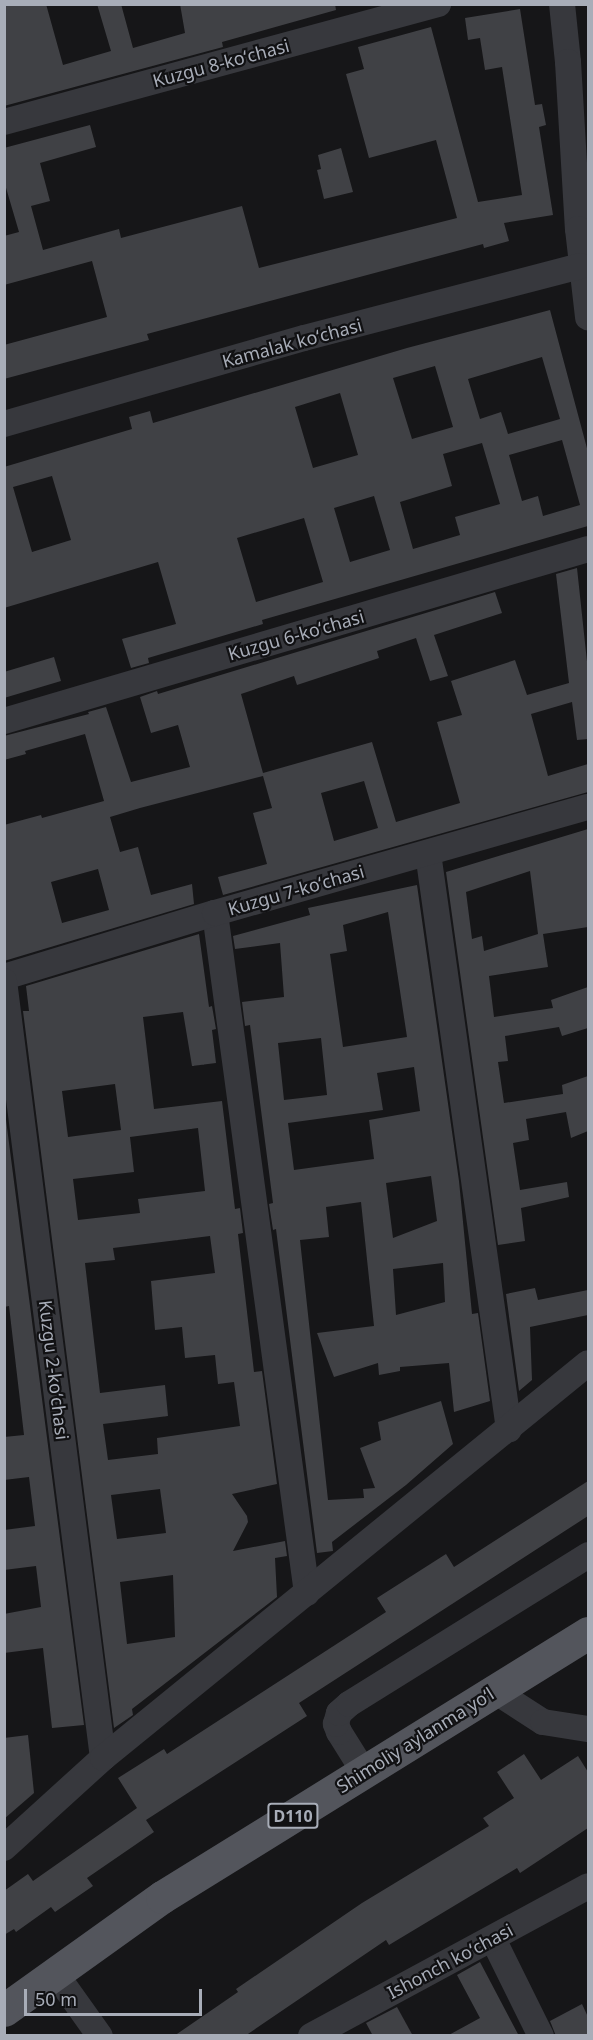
<!DOCTYPE html>
<meta charset="utf-8">
<style>
body{margin:0}
#map{position:relative;width:593px;height:2040px;overflow:hidden;background:#161618;font-family:"Noto Sans",sans-serif}
div>[style]{position:absolute}
[style*='--x']{left:calc(var(--x)*1px);top:calc(var(--y)*1px);width:calc(var(--w)*1px);rotate:calc(var(--a)*1deg)}
.building>*{inset:0;background:#404145}
.minor>*{height:26px;margin:-13px;padding:0 13px;transform-origin:13px;border-radius:13px;background:#37383d}
.major>*{height:33px;margin:-16.5px;padding:0 16.5px;transform-origin:16.5px;border-radius:16.5px;background:#53555c}
span{translate:-50% -50%;white-space:nowrap;text-align:center;line-height:1.15;-webkit-text-stroke:4.5px #111113;paint-order:stroke}
.shield-label span{padding:2px 4px;background:#111113;border:2px solid;border-radius:4px;-webkit-text-stroke-width:0}
.shield-label{font-size:16px;color:#a8adb8;font-weight:700}
.street-label{font-size:18px;color:#a8adb8}
.frame{position:absolute;inset:0;border:6px solid #a8adb8;pointer-events:none}
.scale{position:absolute;left:24px;top:1989px;width:178px;height:27px;box-sizing:border-box;border:3px solid #a8adb8;border-top:0;padding-left:8px;font-size:18px;line-height:21px;white-space:nowrap;color:#a8adb8;-webkit-text-stroke:4px #111113;paint-order:stroke}
</style>
<div id="map">
<div class="building">
<i style="clip-path:polygon(4px 4px,46px 4px,63px 65px,111px 51px,97px 4px,121px 4px,133px 48px,185px 33px,180px 4px,335px 4px,336px 10px,222px 42px,223px 47px,4px 106px)"></i>
<i style="clip-path:polygon(520px 9px,535px 105px,542px 104px,546px 125px,539px 127px,553px 215px,504px 223px,509px 241px,484px 248px,483px 244px,147px 334px,149px 340px,4px 379px,4px 345px,107px 317px,92px 261px,4px 285px,4px 236px,19px 232px,4px 181px,4px 148px,90px 125px,96px 147px,40px 163px,50px 201px,31px 206px,43px 250px,119px 229px,121px 238px,242px 206px,259px 268px,457px 218px,436px 140px,369px 158px,346px 74px,364px 69px,358px 47px,431px 27px,478px 202px,522px 195px,502px 67px,485px 70px,480px 38px,468px 40px,465px 18px)"></i>
<i style="clip-path:polygon(341px 148px,353px 192px,324px 199px,317px 170px,321px 169px,318px 155px)"></i>
<i style="clip-path:polygon(evenodd,550px 310px,588px 452px,588px 526px,262px 620px,263px 624px,148px 658px,149px 663px,131px 668px,122px 639px,176px 624px,158px 562px,4px 608px,4px 467px,132px 429px,129px 417px,150px 411px,153px 423px,407px 348px,550px 310px,542px 357px,560px 419px,508px 434px,501px 412px,480px 419px,468px 379px,542px 357px,550px 310px,435px 366px,453px 427px,412px 439px,393px 378px,435px 366px,550px 310px,340px 393px,358px 455px,313px 468px,295px 407px,340px 393px,550px 310px,562px 440px,580px 505px,543px 516px,538px 496px,522px 501px,509px 455px,562px 440px,550px 310px,482px 443px,500px 504px,455px 517px,460px 535px,413px 549px,400px 502px,452px 486px,443px 454px,482px 443px,550px 310px,52px 476px,71px 540px,32px 552px,13px 487px,52px 476px,550px 310px,374px 496px,390px 550px,350px 562px,334px 508px,374px 496px,550px 310px,304px 518px,323px 582px,256px 602px,237px 538px,304px 518px)"></i>
<i style="clip-path:polygon(evenodd,577px 568px,588px 671px,588px 739px,577px 740px,572px 702px,531px 714px,548px 776px,588px 764px,588px 792px,223px 895px,218px 877px,267px 864px,253px 813px,272px 808px,263px 776px,140px 808px,110px 817px,120px 852px,138px 847px,151px 895px,192px 884px,194px 904px,4px 961px,4px 825px,41px 815px,42px 818px,104px 801px,85px 734px,25px 751px,26px 754px,4px 760px,4px 736px,89px 714px,88px 712px,106px 707px,131px 782px,190px 767px,178px 725px,151px 733px,140px 697px,157px 691px,158px 694px,495px 592px,502px 613px,434px 635px,448px 676px,430px 681px,416px 638px,377px 651px,379px 658px,297px 685px,294px 676px,241px 694px,263px 773px,372px 742px,396px 822px,460px 803px,437px 722px,462px 715px,451px 681px,515px 660px,527px 695px,569px 683px,556px 574px,577px 568px,364px 781px,378px 828px,334px 841px,321px 793px,364px 781px,577px 568px,98px 869px,109px 910px,62px 923px,51px 882px,98px 869px)"></i>
<i style="clip-path:polygon(54px 657px,61px 681px,4px 698px,4px 672px)"></i>
<i style="clip-path:polygon(evenodd,588px 829px,588px 927px,543px 934px,548px 967px,489px 976px,494px 1017px,553px 1008px,551px 1000px,588px 987px,588px 1028px,562px 1036px,559px 1027px,505px 1036px,508px 1061px,498px 1062px,504px 1103px,563px 1094px,562px 1085px,588px 1076px,588px 1131px,571px 1138px,566px 1112px,526px 1119px,529px 1140px,513px 1143px,520px 1190px,567px 1182px,569px 1197px,521px 1208px,525px 1241px,498px 1245px,446px 872px,588px 829px,530px 871px,538px 934px,484px 951px,482px 936px,472px 939px,466px 892px,530px 871px)"></i>
<i style="clip-path:polygon(evenodd,417px 885px,459px 1181px,472px 1314px,478px 1313px,490px 1401px,454px 1412px,449px 1363px,400px 1367px,400px 1371px,379px 1375px,378px 1363px,334px 1377px,317px 1333px,374px 1326px,361px 1202px,326px 1207px,329px 1237px,300px 1240px,328px 1500px,364px 1498px,363px 1489px,375px 1488px,360px 1448px,381px 1440px,378px 1422px,441px 1401px,453px 1444px,406px 1485px,332px 1542px,333px 1551px,317px 1553px,276px 1229px,273px 1230px,269px 1204px,273px 1203px,250px 1025px,245px 1026px,242px 1002px,284px 997px,280px 943px,235px 949px,233px 936px,310px 915px,308px 908px,417px 885px,388px 912px,407px 1037px,343px 1047px,330px 954px,347px 951px,343px 925px,388px 912px,417px 885px,321px 1038px,327px 1095px,284px 1100px,278px 1043px,321px 1038px,417px 885px,414px 1067px,420px 1111px,369px 1120px,374px 1159px,294px 1170px,288px 1123px,383px 1110px,377px 1073px,414px 1067px,417px 885px,431px 1176px,437px 1221px,393px 1238px,386px 1183px,431px 1176px,417px 885px,443px 1263px,445px 1302px,396px 1315px,393px 1269px,443px 1263px)"></i>
<i style="clip-path:polygon(evenodd,199px 934px,209px 1007px,212px 1006px,216px 1029px,212px 1030px,216px 1063px,192px 1066px,183px 1012px,143px 1017px,154px 1109px,222px 1101px,235px 1209px,240px 1208px,243px 1233px,238px 1234px,254px 1372px,262px 1371px,277px 1484px,232px 1494px,247px 1516px,248px 1522px,233px 1551px,285px 1541px,287px 1556px,275px 1558px,277px 1597px,132px 1709px,133px 1715px,114px 1728px,23px 1011px,29px 1011px,26px 986px,199px 934px,115px 1084px,121px 1130px,68px 1137px,62px 1091px,115px 1084px,199px 934px,198px 1128px,205px 1191px,138px 1199px,140px 1213px,78px 1220px,73px 1179px,134px 1172px,130px 1137px,198px 1128px,199px 934px,210px 1236px,215px 1273px,151px 1281px,155px 1330px,182px 1327px,185px 1358px,215px 1355px,218px 1384px,234px 1382px,240px 1426px,157px 1438px,158px 1454px,108px 1460px,103px 1424px,168px 1416px,165px 1385px,100px 1393px,85px 1263px,115px 1260px,113px 1248px,210px 1236px,199px 934px,160px 1489px,166px 1533px,117px 1539px,111px 1495px,160px 1489px,199px 934px,173px 1575px,175px 1637px,127px 1644px,120px 1582px,173px 1575px)"></i>
<i style="clip-path:polygon(4px 1104px,84px 1725px,52px 1728px,43px 1648px,4px 1653px,4px 1614px,41px 1607px,36px 1566px,4px 1570px,4px 1530px,35px 1526px,29px 1477px,4px 1480px,4px 1437px,24px 1435px,9px 1306px,4px 1307px)"></i>
<i style="clip-path:polygon(535px 1288px,538px 1300px,588px 1290px,588px 1315px,530px 1327px,532px 1380px,519px 1391px,506px 1294px)"></i>
<i style="clip-path:polygon(588px 1481px,588px 1516px,299px 1703px,307px 1716px,146px 1820px,154px 1832px,87px 1878px,93px 1886px,55px 1912px,51px 1907px,16px 1932px,14px 1929px,4px 1935px,4px 1891px,28px 1874px,33px 1881px,137px 1808px,118px 1778px,164px 1749px,167px 1754px,386px 1612px,377px 1598px,446px 1554px,454px 1567px)"></i>
<i style="clip-path:polygon(28px 1735px,34px 1793px,4px 1819px,4px 1738px)"></i>
<i style="clip-path:polygon(524px 1754px,541px 1780px,578px 1756px,588px 1772px,588px 1828px,520px 1873px,517px 1868px,389px 1945px,386px 1940px,245px 2036px,174px 2036px,238px 1992px,236px 1989px,362px 1903px,489px 1826px,483px 1818px,514px 1798px,497px 1772px)"></i>
<i style="clip-path:polygon(480px 1962px,519px 2036px,447px 2036px,480px 2018px,457px 1975px)"></i>
<i style="clip-path:polygon(582px 2004px,588px 2017px,588px 2036px,556px 2036px,550px 2021px)"></i>
<i style="clip-path:polygon(397px 2007px,413px 2036px,373px 2036px,366px 2023px)"></i>
</div>
<div class="minor">
<i style="--x:562;--y:4;--w:58;--a:84.1"></i>
<i style="--x:568;--y:62;--w:167;--a:86.6"></i>
<i style="--x:578;--y:229;--w:89;--a:83.5"></i>
<i style="--x:4;--y:122;--w:450;--a:-15.2"></i>
<i style="--x:4;--y:424;--w:312;--a:-16"></i>
<i style="--x:304;--y:338;--w:286;--a:-14.6"></i>
<i style="--x:4;--y:721;--w:609;--a:-16.41"></i>
<i style="--x:428;--y:853;--w:582;--a:82"></i>
<i style="--x:215;--y:913;--w:686;--a:82.3"></i>
<i style="--x:4;--y:977;--w:220;--a:-16.9"></i>
<i style="--x:215;--y:913;--w:388;--a:-15.9"></i>
<i style="--x:4;--y:981;--w:783;--a:82.74"></i>
<i style="--x:495;--y:1691;--w:57;--a:32.9"></i>
<i style="--x:543;--y:1722;--w:46;--a:8.8"></i>
<i style="--x:364;--y:1772;--w:47;--a:-122"></i>
<i style="--x:339;--y:1732;--w:9;--a:-111"></i>
<i style="--x:336;--y:1724;--w:11;--a:-75"></i>
<i style="--x:339;--y:1713;--w:13;--a:-42"></i>
<i style="--x:349;--y:1704;--w:282;--a:-31.9"></i>
<i style="--x:4;--y:1848;--w:134;--a:-42.3"></i>
<i style="--x:103;--y:1758;--w:625;--a:-39.16"></i>
<i style="--x:493;--y:1939;--w:108;--a:63.7"></i>
<i style="--x:55;--y:1973;--w:77;--a:54.5"></i>
<i style="--x:311;--y:2036;--w:315;--a:-28.4"></i>
</div>
<div class="major">
<i style="--x:4;--y:2010;--w:194;--a:-35.6"></i>
<i style="--x:162;--y:1897;--w:501;--a:-31.79"></i>
</div>
<div class="shield-label">
<span style="left:293px;top:1816px">D110</span>
</div>
<div class="street-label">
<span style="left:221px;top:63px;rotate:-15deg">Kuzgu 8-koʻchasi</span>
<span style="left:292px;top:343px;rotate:-15deg">Kamalak koʻchasi</span>
<span style="left:296px;top:635px;rotate:-16deg">Kuzgu 6-koʻchasi</span>
<span style="left:296px;top:890px;rotate:-16deg">Kuzgu 7-koʻchasi</span>
<span style="left:54px;top:1370px;rotate:83deg">Kuzgu 2-koʻchasi</span>
<span style="left:415px;top:1740px;rotate:-32deg">Shimoliy aylanma yoʻl</span>
<span style="left:450px;top:1961px;rotate:-28deg">Ishonch koʻchasi</span>
</div>
<div class="frame"></div>
<div class="scale">50 m</div>
</div>
